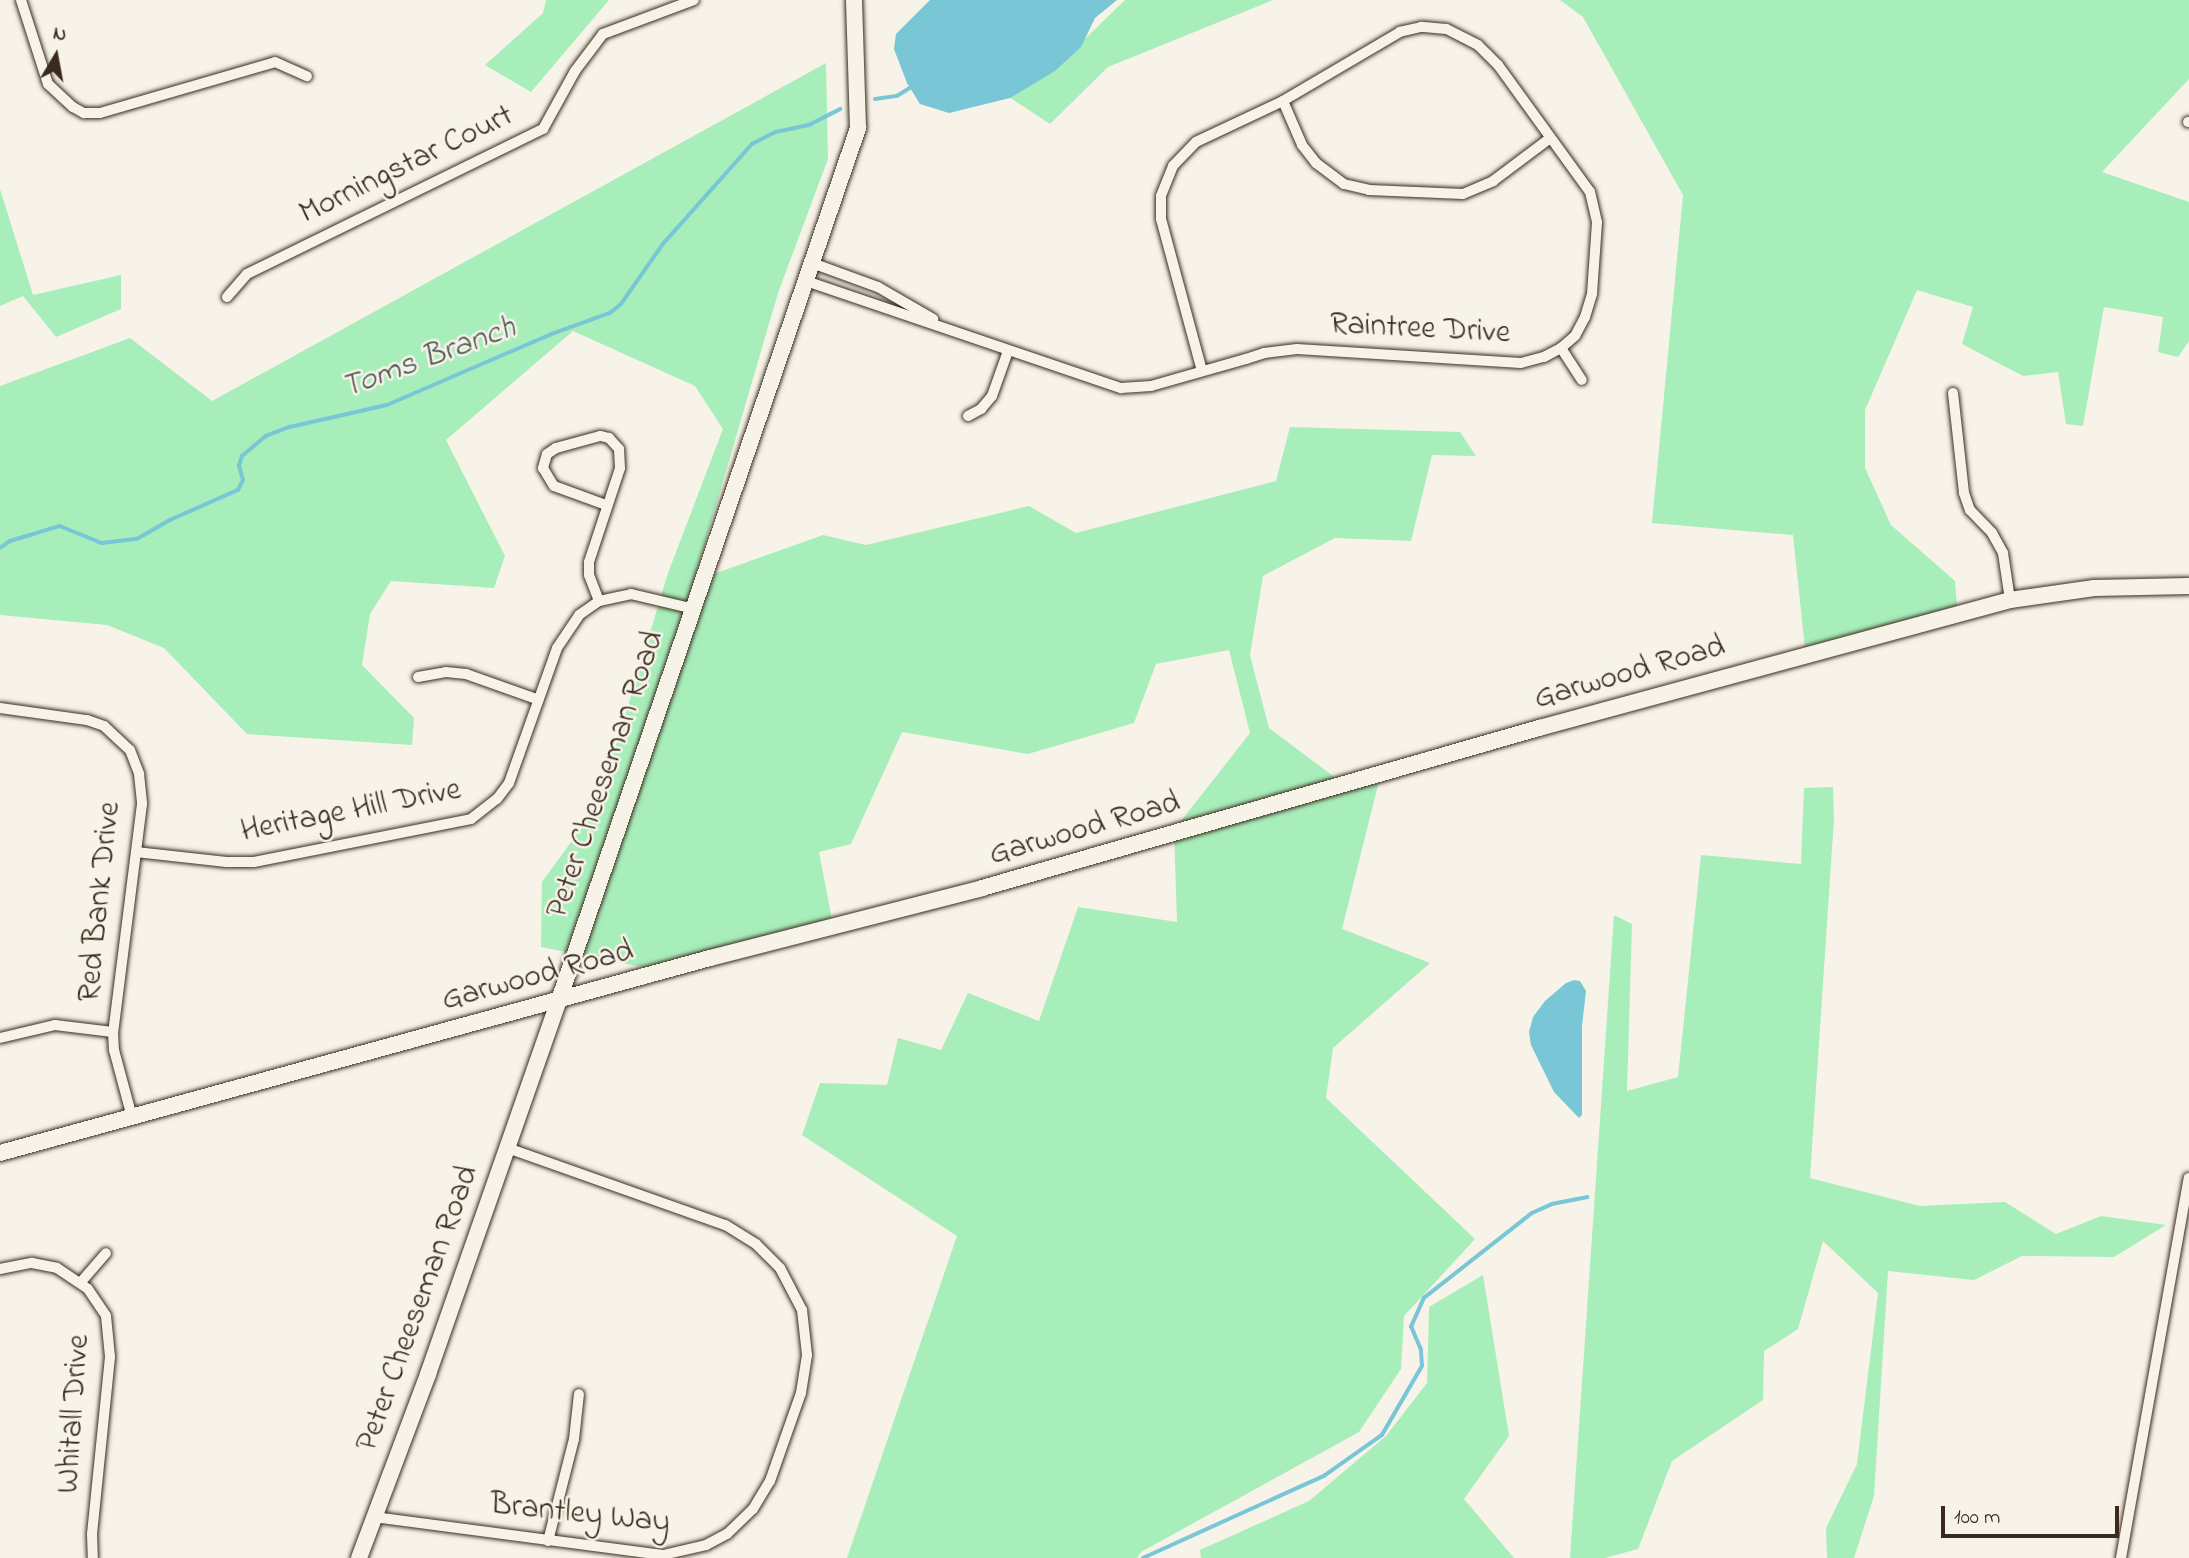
<!DOCTYPE html>
<style>
body{margin:0}
#map{position:relative;width:2189px;height:1558px;overflow:hidden;background:#f7f3e8;font-family:"Indie Flower",sans-serif}
div>[style]{position:absolute}
[style*='--x']{left:calc(var(--x)*1px);top:calc(var(--y)*1px);width:calc(var(--w)*1px);rotate:calc(var(--a)*1deg)}
.green>*{inset:0;background:#a8eeba}
.water>*{inset:0;background:#78c6d6}
.stream>*{height:3.5px;margin:-1.75px;padding:0 1.75px;transform-origin:1.75px;border-radius:1.75px;background:#78c6d6}
.roads{filter:drop-shadow(0 0 2px #3b2a1e) drop-shadow(0 0 2px #3b2a1e)}
.street>*{height:10px;margin:-5px;padding:0 5px;transform-origin:5px;border-radius:5px;background:#f7f3e8}
.secondary>*{height:16px;margin:-8px;padding:0 8px;transform-origin:8px;border-radius:8px;background:#f7f3e8}
span{translate:-50% -50%;white-space:nowrap;text-align:center;line-height:1.15;-webkit-text-stroke:5px #f7f3e8;paint-order:stroke}
.street-label{font-size:32px;color:#3b2a1e}
.water-label{font-size:33px;color:#4d5955;font-style:italic}
.north{position:absolute;left:21px;top:21px;width:70px;height:70px;-webkit-text-stroke:5px #f7f3e8;paint-order:stroke;rotate:10deg;font-size:19px;font-weight:700;line-height:28px;text-align:center;color:#3b2a1e}
.north::after{content:'';display:block;margin:auto;width:24px;height:32px;background:#3b2a1e;clip-path:polygon(50% 0,100% 100%,50% 72%,0 100%)}
.scale{position:absolute;left:1941px;top:1506px;width:178px;height:32px;box-sizing:border-box;border:4px solid #3b2a1e;border-top:0;padding-left:9px;font-size:21px;line-height:24px;white-space:nowrap;color:#3b2a1e;-webkit-text-stroke:5px #f7f3e8;paint-order:stroke}
</style>
<div id="map">
<div class="green">
<i style="clip-path:polygon(546px 0,609px 0,531px 92px,485px 65px,543px 13px)"></i>
<i style="clip-path:polygon(1125px 0,1273px 0,1108px 67px,1050px 124px,1000px 91px,1058px 65px)"></i>
<i style="clip-path:polygon(1560px 0,2189px 0,2189px 79px,2102px 172px,2189px 202px,2189px 341px,2178px 357px,2158px 352px,2163px 317px,2104px 307px,2083px 426px,2066px 424px,2058px 372px,2023px 376px,1962px 344px,1973px 307px,1917px 290px,1865px 410px,1865px 468px,1891px 525px,1955px 581px,1958px 620px,1806px 658px,1793px 535px,1652px 523px,1683px 195px,1583px 17px)"></i>
<i style="clip-path:polygon(826px 63px,828px 159px,778px 293px,694px 581px,823px 535px,866px 545px,1029px 506px,1076px 533px,1276px 481px,1290px 427px,1460px 432px,1476px 456px,1432px 455px,1411px 541px,1335px 538px,1263px 576px,1250px 655px,1269px 728px,1341px 782px,1381px 773px,1342px 929px,1430px 963px,1333px 1048px,1326px 1098px,1475px 1239px,1404px 1316px,1401px 1369px,1359px 1432px,1141px 1552px,1137px 1558px,847px 1558px,957px 1236px,802px 1135px,820px 1083px,887px 1085px,898px 1038px,941px 1050px,968px 993px,1039px 1021px,1078px 907px,1177px 922px,1174px 830px,1250px 733px,1229px 650px,1156px 664px,1134px 723px,1028px 754px,902px 732px,851px 844px,819px 852px,834px 930px,667px 972px,541px 947px,542px 882px,598px 805px,668px 573px,723px 429px,695px 386px,573px 331px,446px 440px,505px 556px,494px 588px,391px 581px,370px 614px,362px 665px,414px 718px,412px 745px,247px 734px,164px 648px,107px 625px,0 615px,0 386px,130px 338px,212px 401px)"></i>
<i style="clip-path:polygon(0 189px,33px 295px,121px 275px,121px 309px,56px 337px,23px 296px,0 306px)"></i>
<i style="clip-path:polygon(1833px 787px,1834px 819px,1810px 1178px,1920px 1206px,2005px 1202px,2056px 1234px,2101px 1216px,2166px 1225px,2114px 1257px,2022px 1256px,1974px 1280px,1888px 1271px,1874px 1496px,1854px 1558px,1827px 1558px,1826px 1528px,1857px 1464px,1878px 1293px,1823px 1241px,1798px 1329px,1764px 1351px,1763px 1400px,1672px 1461px,1638px 1549px,1605px 1558px,1570px 1558px,1614px 915px,1632px 924px,1627px 1091px,1678px 1077px,1701px 855px,1801px 864px,1804px 788px)"></i>
<i style="clip-path:polygon(1483px 1275px,1509px 1436px,1464px 1499px,1514px 1558px,1201px 1558px,1200px 1550px,1309px 1501px,1386px 1436px,1427px 1383px,1429px 1307px)"></i>
</div>
<div class="water">
<i style="clip-path:polygon(930px 0,1117px 0,1095px 18px,1081px 47px,1055px 71px,1010px 98px,949px 113px,920px 104px,907px 83px,894px 49px,896px 34px)"></i>
<i style="clip-path:polygon(1574px 980px,1580px 981px,1586px 991px,1582px 1026px,1582px 1115px,1579px 1118px,1554px 1092px,1531px 1045px,1529px 1032px,1533px 1017px,1545px 1001px,1566px 983px)"></i>
</div>
<div class="stream">
<i style="--x:875;--y:99;--w:22;--a:-8"></i>
<i style="--x:897;--y:96;--w:19;--a:-32"></i>
<i style="--x:0;--y:548;--w:12;--a:-35"></i>
<i style="--x:10;--y:541;--w:52;--a:-16.7"></i>
<i style="--x:60;--y:526;--w:45;--a:22"></i>
<i style="--x:102;--y:543;--w:35;--a:-7"></i>
<i style="--x:137;--y:539;--w:38;--a:-30"></i>
<i style="--x:170;--y:520;--w:74;--a:-23.8"></i>
<i style="--x:238;--y:490;--w:11;--a:-63"></i>
<i style="--x:243;--y:480;--w:15;--a:-106"></i>
<i style="--x:239;--y:466;--w:10;--a:-73"></i>
<i style="--x:242;--y:456;--w:31;--a:-40"></i>
<i style="--x:266;--y:436;--w:26;--a:-21"></i>
<i style="--x:290;--y:427;--w:99;--a:-12.8"></i>
<i style="--x:387;--y:405;--w:180;--a:-23.3"></i>
<i style="--x:552;--y:334;--w:62;--a:-19.9"></i>
<i style="--x:610;--y:313;--w:14;--a:-39"></i>
<i style="--x:621;--y:304;--w:73;--a:-55"></i>
<i style="--x:663;--y:244;--w:134;--a:-48.3"></i>
<i style="--x:752;--y:144;--w:27;--a:-27"></i>
<i style="--x:776;--y:132;--w:34;--a:-12"></i>
<i style="--x:809;--y:125;--w:35;--a:-27"></i>
<i style="--x:1143;--y:1558;--w:199;--a:-24.4"></i>
<i style="--x:1324;--y:1476;--w:71;--a:-35.3"></i>
<i style="--x:1382;--y:1435;--w:80;--a:-59.9"></i>
<i style="--x:1422;--y:1366;--w:16;--a:-94"></i>
<i style="--x:1421;--y:1350;--w:25;--a:-113"></i>
<i style="--x:1411;--y:1327;--w:32;--a:-66"></i>
<i style="--x:1424;--y:1298;--w:137;--a:-38.2"></i>
<i style="--x:1532;--y:1213;--w:22;--a:-24"></i>
<i style="--x:1552;--y:1204;--w:36;--a:-11"></i>
</div>
<div class="roads">
<div class="street">
<i style="--x:21;--y:0;--w:88;--a:72.2"></i>
<i style="--x:48;--y:84;--w:34;--a:43"></i>
<i style="--x:73;--y:107;--w:13;--a:29"></i>
<i style="--x:84;--y:113;--w:16;--a:0"></i>
<i style="--x:100;--y:113;--w:182;--a:-16.2"></i>
<i style="--x:275;--y:62;--w:35;--a:24"></i>
<i style="--x:1283;--y:101;--w:48;--a:66.6"></i>
<i style="--x:1302;--y:145;--w:23;--a:52"></i>
<i style="--x:1316;--y:163;--w:35;--a:37"></i>
<i style="--x:1344;--y:184;--w:26;--a:13"></i>
<i style="--x:1369;--y:190;--w:94;--a:2.4"></i>
<i style="--x:1463;--y:194;--w:33;--a:-23"></i>
<i style="--x:1493;--y:181;--w:70;--a:-36.9"></i>
<i style="--x:2188;--y:122;--w:1;--a:0"></i>
<i style="--x:812;--y:263;--w:70;--a:20"></i>
<i style="--x:878;--y:287;--w:64;--a:30.2"></i>
<i style="--x:806;--y:281;--w:333;--a:18.8"></i>
<i style="--x:1121;--y:388;--w:30;--a:-4"></i>
<i style="--x:1151;--y:386;--w:99;--a:-15.9"></i>
<i style="--x:1246;--y:359;--w:19;--a:-18"></i>
<i style="--x:1264;--y:353;--w:33;--a:-7"></i>
<i style="--x:1297;--y:349;--w:224;--a:3.6"></i>
<i style="--x:1521;--y:363;--w:24;--a:-15"></i>
<i style="--x:1544;--y:357;--w:19;--a:-28"></i>
<i style="--x:1561;--y:348;--w:18;--a:-41"></i>
<i style="--x:1575;--y:336;--w:21;--a:-62"></i>
<i style="--x:1585;--y:317;--w:24;--a:-73"></i>
<i style="--x:1592;--y:294;--w:72;--a:-86"></i>
<i style="--x:1597;--y:222;--w:31;--a:-103"></i>
<i style="--x:1590;--y:192;--w:157;--a:-125.9"></i>
<i style="--x:1498;--y:65;--w:28;--a:-135"></i>
<i style="--x:1478;--y:45;--w:36;--a:-153"></i>
<i style="--x:1446;--y:29;--w:25;--a:-175"></i>
<i style="--x:1421;--y:27;--w:22;--a:167"></i>
<i style="--x:1400;--y:32;--w:136;--a:149.5"></i>
<i style="--x:1283;--y:101;--w:96;--a:154.8"></i>
<i style="--x:1196;--y:142;--w:33;--a:134"></i>
<i style="--x:1173;--y:166;--w:32;--a:112"></i>
<i style="--x:1161;--y:196;--w:23;--a:90"></i>
<i style="--x:1161;--y:219;--w:157;--a:74.9"></i>
<i style="--x:227;--y:297;--w:30;--a:-49"></i>
<i style="--x:247;--y:274;--w:330;--a:-26.1"></i>
<i style="--x:543;--y:129;--w:66;--a:-61.1"></i>
<i style="--x:575;--y:71;--w:46;--a:-52.9"></i>
<i style="--x:603;--y:34;--w:97;--a:-20.5"></i>
<i style="--x:1561;--y:348;--w:38;--a:57"></i>
<i style="--x:1953;--y:393;--w:101;--a:83.7"></i>
<i style="--x:1964;--y:493;--w:18;--a:71"></i>
<i style="--x:1970;--y:510;--w:32;--a:46"></i>
<i style="--x:1992;--y:533;--w:23;--a:61"></i>
<i style="--x:2003;--y:553;--w:48;--a:81.5"></i>
<i style="--x:968;--y:416;--w:15;--a:-28"></i>
<i style="--x:981;--y:409;--w:17;--a:-50"></i>
<i style="--x:992;--y:396;--w:48;--a:-70.4"></i>
<i style="--x:599;--y:601;--w:28;--a:-111"></i>
<i style="--x:589;--y:575;--w:13;--a:-90"></i>
<i style="--x:589;--y:562;--w:99;--a:-71.7"></i>
<i style="--x:620;--y:468;--w:19;--a:-93"></i>
<i style="--x:619;--y:449;--w:15;--a:-132"></i>
<i style="--x:609;--y:438;--w:9;--a:-167"></i>
<i style="--x:600;--y:436;--w:46;--a:164.7"></i>
<i style="--x:556;--y:448;--w:11;--a:146"></i>
<i style="--x:547;--y:454;--w:15;--a:106"></i>
<i style="--x:543;--y:468;--w:21;--a:59"></i>
<i style="--x:554;--y:486;--w:55;--a:20.1"></i>
<i style="--x:418;--y:677;--w:28;--a:-10"></i>
<i style="--x:446;--y:672;--w:20;--a:6"></i>
<i style="--x:466;--y:674;--w:77;--a:19.6"></i>
<i style="--x:0;--y:708;--w:88;--a:7.9"></i>
<i style="--x:87;--y:720;--w:18;--a:19"></i>
<i style="--x:104;--y:726;--w:35;--a:43"></i>
<i style="--x:130;--y:750;--w:26;--a:69"></i>
<i style="--x:139;--y:774;--w:30;--a:84"></i>
<i style="--x:142;--y:804;--w:230;--a:97.2"></i>
<i style="--x:113;--y:1032;--w:18;--a:87"></i>
<i style="--x:114;--y:1050;--w:69;--a:75"></i>
<i style="--x:136;--y:852;--w:91;--a:6.3"></i>
<i style="--x:226;--y:862;--w:28;--a:0"></i>
<i style="--x:254;--y:862;--w:221;--a:-11.2"></i>
<i style="--x:471;--y:819;--w:33;--a:-38"></i>
<i style="--x:497;--y:799;--w:20;--a:-53"></i>
<i style="--x:509;--y:783;--w:143;--a:-70.4"></i>
<i style="--x:557;--y:648;--w:40;--a:-56"></i>
<i style="--x:579;--y:615;--w:24;--a:-35"></i>
<i style="--x:599;--y:601;--w:33;--a:-12"></i>
<i style="--x:631;--y:594;--w:65;--a:13.4"></i>
<i style="--x:0;--y:1038;--w:57;--a:-13.3"></i>
<i style="--x:55;--y:1025;--w:58;--a:6.9"></i>
<i style="--x:0;--y:1269;--w:33;--a:-11"></i>
<i style="--x:32;--y:1263;--w:25;--a:11"></i>
<i style="--x:57;--y:1268;--w:37;--a:34"></i>
<i style="--x:88;--y:1289;--w:32;--a:56"></i>
<i style="--x:106;--y:1316;--w:41;--a:84.4"></i>
<i style="--x:110;--y:1357;--w:178;--a:95.8"></i>
<i style="--x:92;--y:1534;--w:24;--a:88"></i>
<i style="--x:81;--y:1282;--w:38;--a:-49"></i>
<i style="--x:374;--y:1517;--w:291;--a:7.5"></i>
<i style="--x:663;--y:1555;--w:44;--a:-13.1"></i>
<i style="--x:706;--y:1545;--w:24;--a:-28"></i>
<i style="--x:727;--y:1534;--w:36;--a:-44"></i>
<i style="--x:753;--y:1509;--w:33;--a:-59"></i>
<i style="--x:770;--y:1481;--w:93;--a:-70.6"></i>
<i style="--x:801;--y:1393;--w:38;--a:-81"></i>
<i style="--x:807;--y:1355;--w:45;--a:-96.3"></i>
<i style="--x:802;--y:1310;--w:47;--a:-117.6"></i>
<i style="--x:780;--y:1268;--w:34;--a:-135"></i>
<i style="--x:756;--y:1244;--w:36;--a:-148"></i>
<i style="--x:725;--y:1225;--w:231;--a:-160.5"></i>
<i style="--x:548;--y:1541;--w:105;--a:-75.7"></i>
<i style="--x:574;--y:1439;--w:45;--a:-83.7"></i>
<i style="--x:2121;--y:1558;--w:386;--a:-79.9"></i>
</div>
<div class="secondary">
<i style="--x:0;--y:1153;--w:736;--a:-15.36"></i>
<i style="--x:710;--y:958;--w:281;--a:-14.4"></i>
<i style="--x:982;--y:888;--w:580;--a:-16.03"></i>
<i style="--x:1539;--y:728;--w:488;--a:-15.2"></i>
<i style="--x:2010;--y:600;--w:85;--a:-8.1"></i>
<i style="--x:2094;--y:588;--w:95;--a:-1.2"></i>
<i style="--x:359;--y:1558;--w:197;--a:-69.4"></i>
<i style="--x:428;--y:1374;--w:396;--a:-70.7"></i>
<i style="--x:559;--y:1000;--w:922;--a:-71.07"></i>
<i style="--x:858;--y:128;--w:128;--a:-91.8"></i>
</div>
</div>
<div class="street-label">
<span style="left:407px;top:166px;rotate:-26deg">Morningstar Court</span>
<span style="left:1420px;top:330px;rotate:3deg">Raintree Drive</span>
<span style="left:1630px;top:674px;rotate:-16deg">Garwood Road</span>
<span style="left:607px;top:775px;rotate:-71deg">Peter Cheeseman Road</span>
<span style="left:351px;top:812px;rotate:-11deg">Heritage Hill Drive</span>
<span style="left:1085px;top:830px;rotate:-16deg">Garwood Road</span>
<span style="left:101px;top:902px;rotate:-84deg">Red Bank Drive</span>
<span style="left:538px;top:977px;rotate:-15deg">Garwood Road</span>
<span style="left:419px;top:1309px;rotate:-70deg">Peter Cheeseman Road</span>
<span style="left:75px;top:1414px;rotate:-86deg">Whitall Drive</span>
<span style="left:580px;top:1515px;rotate:6deg">Brantley Way</span>
</div>
<div class="water-label">
<span style="left:429px;top:359px;rotate:-20deg">Toms Branch</span>
</div>
<div class="north">N</div>
<div class="scale">100 m</div>
</div>
